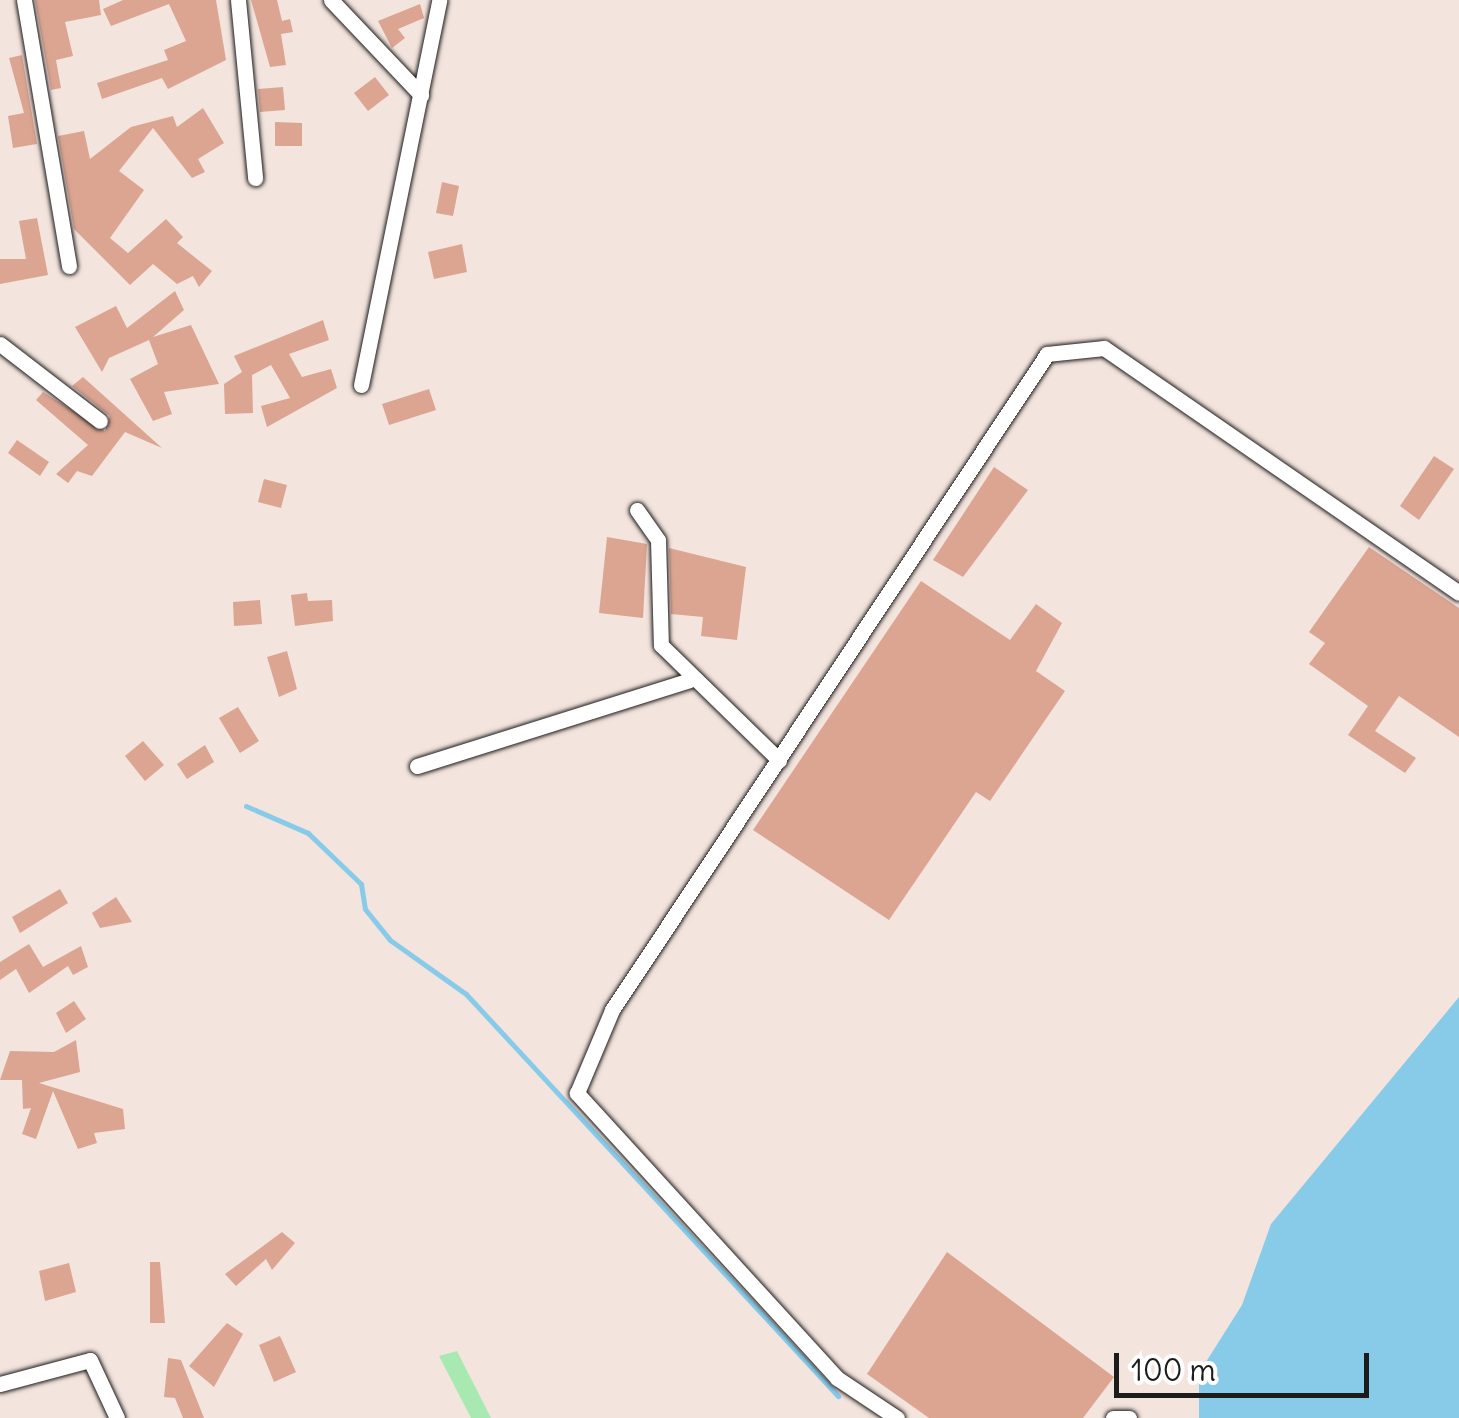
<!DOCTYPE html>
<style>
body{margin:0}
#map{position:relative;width:1459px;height:1418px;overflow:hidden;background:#f4e4de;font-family:Delius,sans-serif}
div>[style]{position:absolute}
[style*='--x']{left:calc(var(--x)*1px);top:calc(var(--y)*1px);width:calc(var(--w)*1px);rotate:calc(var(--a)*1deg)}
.green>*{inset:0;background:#a8e9b1}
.water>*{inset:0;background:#88cbe9}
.stream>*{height:5px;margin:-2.5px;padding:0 2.5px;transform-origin:2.5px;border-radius:2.5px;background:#88cbe9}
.building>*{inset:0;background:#dba592}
.roads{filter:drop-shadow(0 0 2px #1c1c1c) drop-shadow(0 0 2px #1c1c1c)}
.street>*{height:15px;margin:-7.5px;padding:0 7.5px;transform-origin:7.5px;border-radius:7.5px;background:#fff}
span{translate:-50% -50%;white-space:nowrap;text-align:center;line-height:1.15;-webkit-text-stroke:9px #fff;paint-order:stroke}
.scale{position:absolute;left:1114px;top:1353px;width:255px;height:45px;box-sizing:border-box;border:5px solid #1c1c1c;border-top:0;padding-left:12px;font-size:30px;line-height:35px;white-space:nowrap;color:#1c1c1c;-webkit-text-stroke:8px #fff;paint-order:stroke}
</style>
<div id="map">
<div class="green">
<i style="clip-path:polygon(457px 1351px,491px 1418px,471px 1418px,439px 1356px)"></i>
</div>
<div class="water">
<i style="clip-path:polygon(1459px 997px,1459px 1418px,1199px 1418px,1199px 1373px,1242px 1305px,1271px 1224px)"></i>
</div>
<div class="stream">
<i style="--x:246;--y:806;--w:68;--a:23.5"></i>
<i style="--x:308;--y:833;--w:74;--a:43.9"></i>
<i style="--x:361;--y:884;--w:25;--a:81"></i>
<i style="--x:365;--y:909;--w:40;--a:51"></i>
<i style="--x:390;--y:940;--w:93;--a:35.4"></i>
<i style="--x:466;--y:994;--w:548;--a:47.22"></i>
</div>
<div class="building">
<i style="clip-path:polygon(35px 0,99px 0,101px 15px,65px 22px,73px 56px,56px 60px,61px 88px,51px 90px)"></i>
<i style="clip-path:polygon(123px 0,216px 0,226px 60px,168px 89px,162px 78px,102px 99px,97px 83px,168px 60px,164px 50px,186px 41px,169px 4px,111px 26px,103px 9px)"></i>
<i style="clip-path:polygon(251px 0,277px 0,282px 21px,290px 19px,293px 32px,281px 34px,286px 65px,270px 67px)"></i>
<i style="clip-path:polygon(420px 4px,424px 18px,398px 29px,405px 38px,392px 48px,378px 21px)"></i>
<i style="clip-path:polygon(22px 55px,37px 144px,13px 148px,8px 116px,24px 113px,9px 58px)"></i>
<i style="clip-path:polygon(375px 77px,389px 95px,368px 111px,354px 93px)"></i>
<i style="clip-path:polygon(283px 87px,285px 110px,260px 112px,258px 89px)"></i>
<i style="clip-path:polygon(203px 108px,224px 143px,198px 159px,205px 172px,192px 178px,153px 128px,119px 171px,144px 190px,110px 238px,128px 253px,166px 219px,183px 237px,177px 243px,212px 271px,199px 287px,193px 276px,177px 284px,153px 264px,130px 285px,74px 229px,58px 136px,84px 131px,90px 159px,131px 127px,173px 116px,177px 127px)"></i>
<i style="clip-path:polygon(275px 122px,302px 123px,302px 146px,275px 146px)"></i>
<i style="clip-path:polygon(442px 182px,459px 186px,453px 216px,436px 213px)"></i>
<i style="clip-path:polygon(37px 218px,48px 275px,0 284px,0 259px,26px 259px,19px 221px)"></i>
<i style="clip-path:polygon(462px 244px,467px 272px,434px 279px,428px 252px)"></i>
<i style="clip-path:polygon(175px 291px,184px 310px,153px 337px,191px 325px,219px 384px,164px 392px,172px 414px,153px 421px,130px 379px,158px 364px,149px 340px,109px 358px,102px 372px,75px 327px,116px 306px,127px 328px)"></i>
<i style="clip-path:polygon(323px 320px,329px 340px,289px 354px,302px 377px,331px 369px,337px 388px,267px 427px,261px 406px,290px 398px,271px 365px,252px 375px,253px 413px,225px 414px,224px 384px,242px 372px,234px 356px)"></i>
<i style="clip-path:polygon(83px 377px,162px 448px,125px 432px,92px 476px,77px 471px,68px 483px,56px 474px,88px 445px,36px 400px,43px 392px,105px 431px,110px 416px,72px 386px)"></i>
<i style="clip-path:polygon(429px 389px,436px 410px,389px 425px,382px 404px)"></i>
<i style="clip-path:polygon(17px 440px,49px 462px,40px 476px,8px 453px)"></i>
<i style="clip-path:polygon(1434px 456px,1454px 469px,1419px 520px,1400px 506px)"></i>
<i style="clip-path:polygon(994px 467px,1028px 490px,963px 577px,933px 560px)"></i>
<i style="clip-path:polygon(264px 479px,287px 485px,281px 508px,258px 502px)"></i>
<i style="clip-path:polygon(607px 537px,647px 544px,643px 618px,599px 613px)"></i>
<i style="clip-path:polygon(1369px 547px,1459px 608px,1459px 737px,1399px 696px,1375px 731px,1416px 758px,1405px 773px,1348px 735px,1368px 706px,1309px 664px,1325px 643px,1309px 632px)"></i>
<i style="clip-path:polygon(669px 548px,746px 567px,737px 640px,701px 636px,703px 617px,671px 614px)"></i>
<i style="clip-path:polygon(921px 581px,1010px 640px,1036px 604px,1062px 623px,1036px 671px,1065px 691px,990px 801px,976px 792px,889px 920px,753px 830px)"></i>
<i style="clip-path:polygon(307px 593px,308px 601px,332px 600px,333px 621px,295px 626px,291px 595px)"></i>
<i style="clip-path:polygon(260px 600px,262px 624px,234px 626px,233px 602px)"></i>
<i style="clip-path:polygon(287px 651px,297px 689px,279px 697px,267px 657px)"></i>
<i style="clip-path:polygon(238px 707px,259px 741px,240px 753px,219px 718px)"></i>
<i style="clip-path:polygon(143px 741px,164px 765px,145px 781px,125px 756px)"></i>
<i style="clip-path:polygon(205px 745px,214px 762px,187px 779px,177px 764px)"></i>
<i style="clip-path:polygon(60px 889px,68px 903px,20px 933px,12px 917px)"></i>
<i style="clip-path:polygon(116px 897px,132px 922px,100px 928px,92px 913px)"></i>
<i style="clip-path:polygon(29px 944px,43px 967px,81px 946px,88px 967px,73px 975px,68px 966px,29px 993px,16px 969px,0 980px,0 962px)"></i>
<i style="clip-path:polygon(74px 1001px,86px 1019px,66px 1033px,56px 1013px)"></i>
<i style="clip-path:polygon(76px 1040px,80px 1072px,39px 1083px,123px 1109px,125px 1129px,94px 1133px,97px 1143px,78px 1149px,53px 1091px,36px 1139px,22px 1134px,31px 1108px,23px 1109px,22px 1080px,0 1080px,10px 1051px,54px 1052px)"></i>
<i style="clip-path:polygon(282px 1232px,295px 1243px,272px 1270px,266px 1259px,236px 1286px,225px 1274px)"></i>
<i style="clip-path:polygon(947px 1252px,1114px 1377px,1083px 1418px,929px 1418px,867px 1374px)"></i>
<i style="clip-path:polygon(150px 1262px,160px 1262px,165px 1323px,150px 1323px)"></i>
<i style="clip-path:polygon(69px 1263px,76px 1292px,45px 1301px,39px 1271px)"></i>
<i style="clip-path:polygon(227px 1323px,243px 1334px,214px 1387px,189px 1366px)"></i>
<i style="clip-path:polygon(280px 1336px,296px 1372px,274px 1382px,259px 1345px)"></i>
<i style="clip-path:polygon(168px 1358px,181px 1360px,204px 1418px,183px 1418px,175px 1398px,164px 1397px)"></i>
</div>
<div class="roads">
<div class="street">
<i style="--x:24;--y:0;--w:270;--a:80.4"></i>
<i style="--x:238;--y:0;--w:179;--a:84.5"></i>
<i style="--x:331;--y:0;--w:131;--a:46.5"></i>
<i style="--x:0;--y:344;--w:126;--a:37.6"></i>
<i style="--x:361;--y:385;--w:393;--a:-78.5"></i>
<i style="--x:637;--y:510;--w:37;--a:55"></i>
<i style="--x:658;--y:540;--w:105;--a:88.4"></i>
<i style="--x:661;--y:645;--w:165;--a:44.3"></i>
<i style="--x:417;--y:766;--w:285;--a:-17.5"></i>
<i style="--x:0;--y:1384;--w:93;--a:-14.9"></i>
<i style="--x:90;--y:1360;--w:64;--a:65"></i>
<i style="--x:897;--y:1418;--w:72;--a:-146.3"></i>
<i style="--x:837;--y:1378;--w:386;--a:-132.4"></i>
<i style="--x:577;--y:1093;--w:90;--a:-67.1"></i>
<i style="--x:612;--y:1010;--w:787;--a:-56.45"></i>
<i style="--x:1047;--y:354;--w:57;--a:-6"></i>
<i style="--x:1104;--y:348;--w:431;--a:34.6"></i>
<i style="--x:1113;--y:1418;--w:16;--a:0"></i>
</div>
</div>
<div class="scale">100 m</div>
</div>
